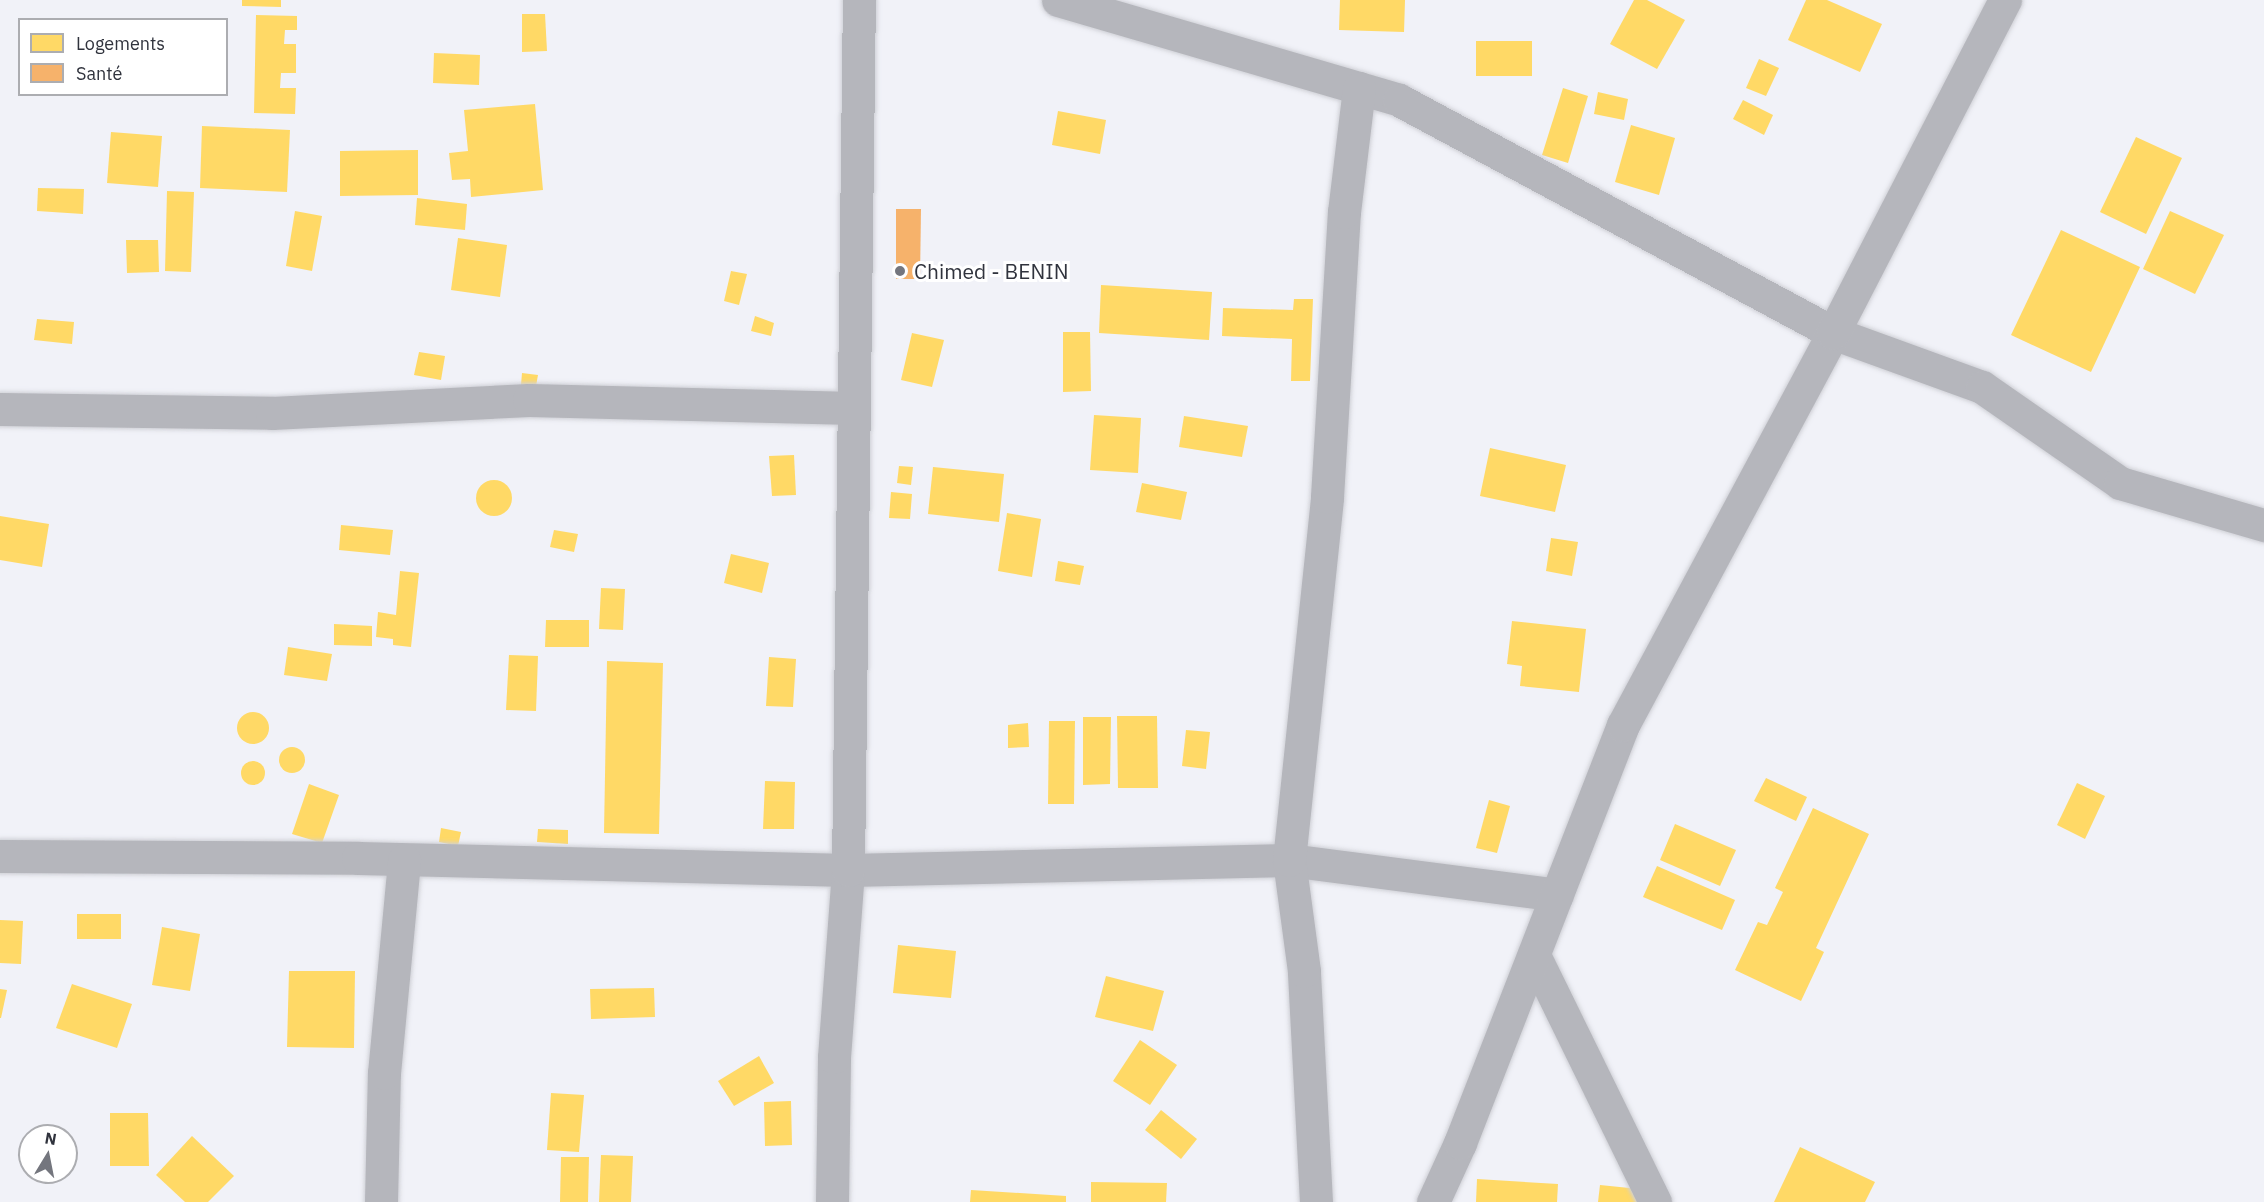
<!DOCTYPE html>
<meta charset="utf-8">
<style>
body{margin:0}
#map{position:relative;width:2264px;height:1202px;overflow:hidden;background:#f1f2f8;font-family:"IBM Plex Sans",sans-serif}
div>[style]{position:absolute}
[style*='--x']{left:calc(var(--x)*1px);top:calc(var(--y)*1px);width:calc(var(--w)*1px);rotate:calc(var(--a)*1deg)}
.homes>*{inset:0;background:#ffd966}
.round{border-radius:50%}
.health>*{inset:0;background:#f6b26b}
.roads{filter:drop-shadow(0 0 2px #cfd0d6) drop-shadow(0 0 2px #cfd0d6)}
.minor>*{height:33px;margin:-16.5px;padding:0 16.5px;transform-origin:16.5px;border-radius:16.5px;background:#b5b6bc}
.dots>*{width:16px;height:16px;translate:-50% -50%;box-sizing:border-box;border:3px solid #fff;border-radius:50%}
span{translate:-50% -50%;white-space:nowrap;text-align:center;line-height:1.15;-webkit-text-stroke:6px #fff;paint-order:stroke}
.poi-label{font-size:21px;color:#30333d}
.left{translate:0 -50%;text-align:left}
.legend{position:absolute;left:18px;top:18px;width:210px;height:78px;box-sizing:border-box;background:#fff;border:2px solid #acadb1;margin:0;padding:8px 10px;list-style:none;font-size:18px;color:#30333d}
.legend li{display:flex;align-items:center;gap:12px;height:30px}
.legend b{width:30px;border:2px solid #acadb1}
.north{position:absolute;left:18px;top:1124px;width:60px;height:60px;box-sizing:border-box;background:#fff;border:2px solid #acadb1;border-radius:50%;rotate:10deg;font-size:16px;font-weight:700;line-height:24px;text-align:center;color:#30333d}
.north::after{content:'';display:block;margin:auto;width:21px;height:27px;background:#74767e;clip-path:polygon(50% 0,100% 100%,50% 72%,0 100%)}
</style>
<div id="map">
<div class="homes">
<i style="clip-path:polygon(242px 0,281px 0,281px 7px,242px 6px)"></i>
<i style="clip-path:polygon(1340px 0,1405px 0,1404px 32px,1339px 30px)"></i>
<i style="clip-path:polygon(1634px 0,1647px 0,1685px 20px,1657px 69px,1610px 44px)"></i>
<i style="clip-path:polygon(1806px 0,1827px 0,1882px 24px,1860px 72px,1788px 40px)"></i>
<i style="clip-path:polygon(522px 14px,545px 14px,547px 51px,522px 52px)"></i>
<i style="clip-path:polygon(256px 15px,297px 16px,297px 30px,285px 30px,284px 44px,296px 44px,296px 73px,281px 73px,280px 88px,296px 88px,295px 114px,254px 113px)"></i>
<i style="clip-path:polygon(1476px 41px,1532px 41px,1532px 76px,1476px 76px)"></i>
<i style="clip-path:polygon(434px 53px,480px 55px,479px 85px,433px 83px)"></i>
<i style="clip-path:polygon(1759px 59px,1779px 68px,1766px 96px,1746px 88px)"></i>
<i style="clip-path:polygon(1563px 88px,1588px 96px,1568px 163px,1542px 155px)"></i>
<i style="clip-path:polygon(1598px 92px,1628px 99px,1624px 120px,1594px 114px)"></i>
<i style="clip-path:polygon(1743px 100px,1773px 115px,1764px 135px,1733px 119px)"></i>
<i style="clip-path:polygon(535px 104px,543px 190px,471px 197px,470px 179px,452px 180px,449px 153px,468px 151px,464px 110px)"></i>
<i style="clip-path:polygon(1058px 111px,1106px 120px,1100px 154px,1052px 145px)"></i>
<i style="clip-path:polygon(1631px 125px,1675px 138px,1659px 195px,1615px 182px)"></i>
<i style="clip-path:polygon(202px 126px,290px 130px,287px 192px,200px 188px)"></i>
<i style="clip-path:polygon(111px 132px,162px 136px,158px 187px,107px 183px)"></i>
<i style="clip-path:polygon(2136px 137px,2182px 158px,2146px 234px,2100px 212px)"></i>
<i style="clip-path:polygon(418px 150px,418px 195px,340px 196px,340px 151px)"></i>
<i style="clip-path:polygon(38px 188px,84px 189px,83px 214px,37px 211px)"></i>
<i style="clip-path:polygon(167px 191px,194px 192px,191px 272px,165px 271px)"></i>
<i style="clip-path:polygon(417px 198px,467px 204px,465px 230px,415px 225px)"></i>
<i style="clip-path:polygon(295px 211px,322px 216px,312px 271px,286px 266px)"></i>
<i style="clip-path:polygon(2170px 211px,2224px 235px,2195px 294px,2143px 269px)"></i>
<i style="clip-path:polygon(2061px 230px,2140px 267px,2091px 372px,2011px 335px)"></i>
<i style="clip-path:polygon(458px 238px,507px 245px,500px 297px,451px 290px)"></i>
<i style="clip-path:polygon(126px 240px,158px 240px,159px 272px,127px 273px)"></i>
<i style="clip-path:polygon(731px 271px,747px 274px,739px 305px,724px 301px)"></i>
<i style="clip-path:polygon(1101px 285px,1212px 292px,1209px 340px,1099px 333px)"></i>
<i style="clip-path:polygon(1294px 299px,1313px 299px,1310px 381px,1291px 381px,1292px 339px,1222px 336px,1223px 308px,1293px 310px)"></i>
<i style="clip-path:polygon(755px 316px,774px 323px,771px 336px,751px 331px)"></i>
<i style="clip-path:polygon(37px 319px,74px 322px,72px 344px,34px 340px)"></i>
<i style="clip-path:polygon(1063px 332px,1090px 332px,1091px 391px,1063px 392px)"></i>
<i style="clip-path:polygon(912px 333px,944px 340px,932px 387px,901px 380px)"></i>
<i style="clip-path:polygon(419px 352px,445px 356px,441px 380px,414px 375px)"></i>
<i style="clip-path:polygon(522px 373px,538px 375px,536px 386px,521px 385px)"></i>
<i style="clip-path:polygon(1094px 415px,1141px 418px,1138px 473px,1090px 470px)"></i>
<i style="clip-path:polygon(1184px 416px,1248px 426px,1242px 457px,1179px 447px)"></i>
<i style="clip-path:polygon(1490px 448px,1566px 465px,1555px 512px,1480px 496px)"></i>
<i style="clip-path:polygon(794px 455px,796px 495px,772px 496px,769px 456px)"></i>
<i style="clip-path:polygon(899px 466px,913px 467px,911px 485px,897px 483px)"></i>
<i style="clip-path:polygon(933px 467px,1004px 474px,999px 522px,928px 514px)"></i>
<i class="round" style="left:476px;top:480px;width:36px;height:36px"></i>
<i style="clip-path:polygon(1142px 483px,1187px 492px,1181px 520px,1136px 512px)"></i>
<i style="clip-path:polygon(891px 492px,912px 494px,910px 519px,889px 518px)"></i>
<i style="clip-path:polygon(1007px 513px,1041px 519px,1032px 577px,998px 571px)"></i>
<i style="clip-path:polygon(0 516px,49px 524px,42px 567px,0 560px)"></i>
<i style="clip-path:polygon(341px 525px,393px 530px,390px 555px,339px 550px)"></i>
<i style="clip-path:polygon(554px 530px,578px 534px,574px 552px,550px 547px)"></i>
<i style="clip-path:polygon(1551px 538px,1578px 542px,1572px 576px,1546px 571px)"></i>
<i style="clip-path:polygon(731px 554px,769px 563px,762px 593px,724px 583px)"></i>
<i style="clip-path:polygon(1058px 561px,1084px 566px,1080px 585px,1055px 581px)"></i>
<i style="clip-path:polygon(400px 571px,419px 573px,411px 647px,393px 645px,393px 639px,376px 637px,378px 612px,396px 615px)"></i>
<i style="clip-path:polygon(601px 588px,625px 589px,623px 630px,599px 629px)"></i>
<i style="clip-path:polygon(546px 620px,589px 620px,589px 647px,545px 647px)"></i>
<i style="clip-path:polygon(1512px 621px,1586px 629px,1579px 692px,1520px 686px,1522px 666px,1507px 664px)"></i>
<i style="clip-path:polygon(334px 624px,372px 626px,372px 646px,334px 645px)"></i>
<i style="clip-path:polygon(288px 647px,332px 654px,327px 681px,284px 675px)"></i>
<i style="clip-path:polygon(509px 655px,538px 656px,536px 711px,506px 710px)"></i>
<i style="clip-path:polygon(769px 657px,796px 659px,793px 707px,766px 706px)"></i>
<i style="clip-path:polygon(607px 661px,663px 663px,659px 834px,604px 833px)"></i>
<i class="round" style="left:237px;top:712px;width:32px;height:32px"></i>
<i style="clip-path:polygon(1117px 716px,1157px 716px,1158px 788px,1118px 788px)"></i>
<i style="clip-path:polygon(1083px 717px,1111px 717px,1110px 784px,1083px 785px)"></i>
<i style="clip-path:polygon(1049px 721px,1075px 721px,1074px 804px,1048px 804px)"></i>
<i style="clip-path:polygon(1028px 723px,1029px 747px,1008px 748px,1008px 725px)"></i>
<i style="clip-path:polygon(1186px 730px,1210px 732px,1206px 769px,1182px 766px)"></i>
<i class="round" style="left:279px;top:747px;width:26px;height:26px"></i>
<i class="round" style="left:241px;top:761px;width:24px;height:24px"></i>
<i style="clip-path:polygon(1766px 778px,1807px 797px,1796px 821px,1754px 801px)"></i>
<i style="clip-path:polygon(765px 781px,795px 782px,794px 829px,763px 829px)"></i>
<i style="clip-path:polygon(2077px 783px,2105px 796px,2085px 839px,2057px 825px)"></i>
<i style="clip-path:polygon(309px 784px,339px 795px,322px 843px,292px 834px)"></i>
<i style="clip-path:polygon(1489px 800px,1510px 806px,1497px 853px,1476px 848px)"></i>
<i style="clip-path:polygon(1813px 808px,1869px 834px,1816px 948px,1824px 952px,1801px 1001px,1735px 970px,1758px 922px,1767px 925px,1783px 892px,1775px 888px)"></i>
<i style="clip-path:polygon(1675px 824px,1736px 850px,1720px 886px,1660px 860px)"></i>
<i style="clip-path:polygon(441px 828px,461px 832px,458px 846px,439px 842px)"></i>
<i style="clip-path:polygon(538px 829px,568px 830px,568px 844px,537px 842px)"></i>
<i style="clip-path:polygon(1657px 866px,1735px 900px,1722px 930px,1643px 897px)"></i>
<i style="clip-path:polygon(77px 914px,121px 914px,121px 939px,77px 939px)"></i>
<i style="clip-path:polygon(0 920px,23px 921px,21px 964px,0 963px)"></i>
<i style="clip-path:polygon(162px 927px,200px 934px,190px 991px,152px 985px)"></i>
<i style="clip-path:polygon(898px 945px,956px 951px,951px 998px,893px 993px)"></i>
<i style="clip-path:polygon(289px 971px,355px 971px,354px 1048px,287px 1047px)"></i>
<i style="clip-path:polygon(1106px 976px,1164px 991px,1153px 1031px,1095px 1017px)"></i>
<i style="clip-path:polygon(72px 984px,132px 1004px,117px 1048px,56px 1028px)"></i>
<i style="clip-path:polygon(654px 988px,655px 1017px,591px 1019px,590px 989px)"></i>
<i style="clip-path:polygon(0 989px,7px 990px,1px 1018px,0 1018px)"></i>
<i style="clip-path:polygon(1140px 1040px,1177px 1065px,1150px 1105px,1113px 1081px)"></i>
<i style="clip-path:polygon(759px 1056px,774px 1083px,734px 1106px,718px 1081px)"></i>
<i style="clip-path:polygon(551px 1093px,584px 1095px,579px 1152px,547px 1150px)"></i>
<i style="clip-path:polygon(791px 1101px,792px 1145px,765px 1146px,764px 1102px)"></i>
<i style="clip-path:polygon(1161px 1110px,1197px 1139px,1181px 1159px,1145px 1130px)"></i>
<i style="clip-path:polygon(110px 1113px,148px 1113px,149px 1166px,110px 1166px)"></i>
<i style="clip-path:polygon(192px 1136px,234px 1176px,208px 1202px,185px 1202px,156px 1175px)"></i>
<i style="clip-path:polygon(1800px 1147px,1875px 1182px,1865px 1202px,1774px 1202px)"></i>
<i style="clip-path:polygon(601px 1155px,633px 1156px,631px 1202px,599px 1202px)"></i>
<i style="clip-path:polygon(561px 1157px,589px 1157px,588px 1202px,560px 1202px)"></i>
<i style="clip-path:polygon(1477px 1179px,1558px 1184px,1557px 1202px,1476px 1202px)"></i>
<i style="clip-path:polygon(1091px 1182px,1167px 1183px,1166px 1202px,1091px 1202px)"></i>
<i style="clip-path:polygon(1600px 1185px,1639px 1189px,1637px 1202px,1598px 1202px)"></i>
<i style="clip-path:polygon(971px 1190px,1066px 1196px,1066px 1202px,970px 1202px)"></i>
</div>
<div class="health">
<i style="clip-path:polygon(896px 209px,921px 209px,920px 279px,896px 279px)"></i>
</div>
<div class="roads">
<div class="minor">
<i style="--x:1058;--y:0;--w:355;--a:16.3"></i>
<i style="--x:1399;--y:100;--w:493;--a:28.2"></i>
<i style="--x:1833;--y:333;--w:158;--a:19.9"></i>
<i style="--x:1982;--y:387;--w:168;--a:34.8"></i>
<i style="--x:2120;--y:483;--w:150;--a:16.3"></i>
<i style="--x:0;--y:409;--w:272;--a:0.8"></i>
<i style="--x:272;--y:413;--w:257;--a:-2.9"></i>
<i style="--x:529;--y:400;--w:325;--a:1.4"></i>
<i style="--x:0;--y:856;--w:358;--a:0.3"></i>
<i style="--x:358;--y:858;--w:490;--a:1.4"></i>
<i style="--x:848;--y:870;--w:441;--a:-1.3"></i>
<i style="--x:1289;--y:860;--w:270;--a:7.4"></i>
<i style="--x:1534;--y:955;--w:275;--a:63.9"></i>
<i style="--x:381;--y:1202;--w:129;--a:-88.7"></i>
<i style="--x:384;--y:1073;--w:214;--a:-84.6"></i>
<i style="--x:832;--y:1202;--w:145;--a:-89.2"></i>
<i style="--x:834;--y:1057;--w:188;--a:-85.7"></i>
<i style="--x:848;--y:870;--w:870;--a:-89.28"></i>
<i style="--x:1316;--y:1202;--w:231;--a:-93"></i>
<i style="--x:1304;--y:971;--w:112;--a:-97.7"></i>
<i style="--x:1289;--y:860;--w:365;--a:-84"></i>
<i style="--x:1327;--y:497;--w:286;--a:-86.6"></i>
<i style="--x:1344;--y:212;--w:125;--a:-83.1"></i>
<i style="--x:1433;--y:1202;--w:65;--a:-65.4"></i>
<i style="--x:1460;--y:1143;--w:449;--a:-68.7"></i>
<i style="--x:1623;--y:725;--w:445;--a:-61.8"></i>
<i style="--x:1833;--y:333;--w:375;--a:-62.7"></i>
</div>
</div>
<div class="dots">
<i style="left:900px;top:271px;background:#74767e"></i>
</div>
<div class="poi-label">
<span class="left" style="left:914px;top:271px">Chimed - BENIN</span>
</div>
<ul class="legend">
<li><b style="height:16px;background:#ffd966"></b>Logements</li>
<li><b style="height:16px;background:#f6b26b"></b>Santé</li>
</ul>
<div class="north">N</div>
</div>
